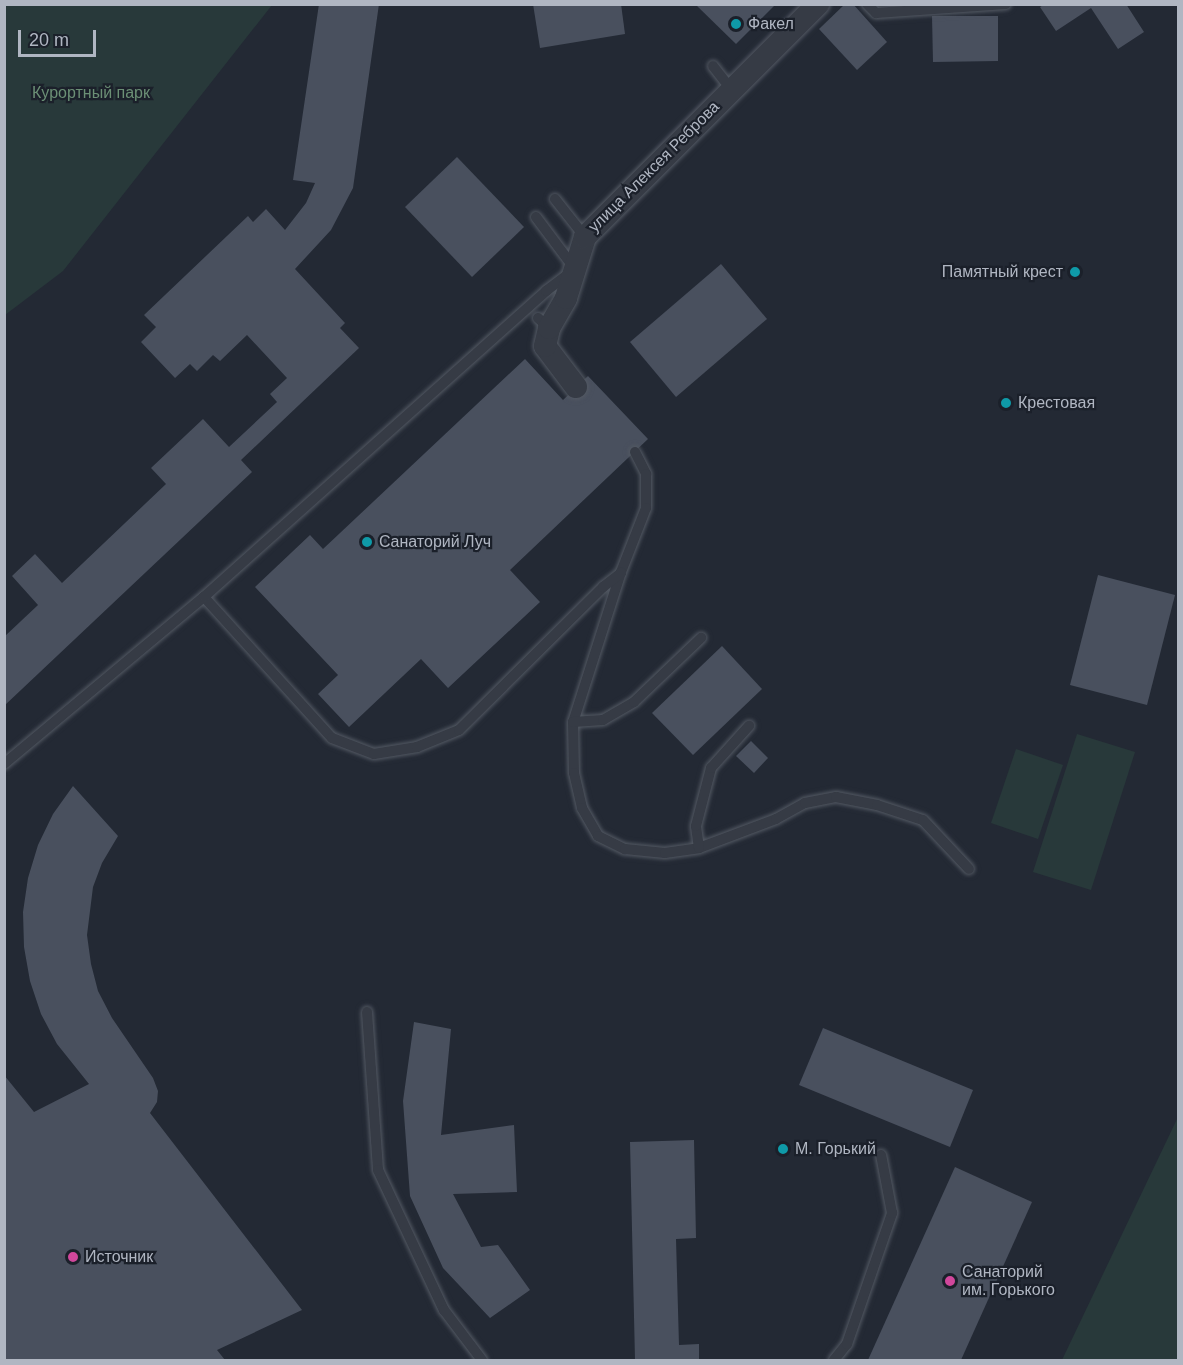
<!DOCTYPE html>
<meta charset="utf-8">
<style>
body{margin:0}
#map{position:relative;width:1183px;height:1365px;overflow:hidden;background:#232934;font-family:Helvetica,sans-serif}
div>[style]{position:absolute}
[style*='--x']{left:calc(var(--x)*1px);top:calc(var(--y)*1px);width:calc(var(--w)*1px);rotate:calc(var(--a)*1deg)}
.green>*{inset:0;background:#28393a}
.building>*{inset:0;background:#49505e}
.roads{filter:drop-shadow(0 0 2px #535963) drop-shadow(0 0 2px #535963)}
.service>*{height:10px;margin:-5px;padding:0 5px;transform-origin:5px;border-radius:5px;background:#363b45}
.minor>*{height:22px;margin:-11px;padding:0 11px;transform-origin:11px;border-radius:11px;background:#363b45}
.dots>*{width:16px;height:16px;translate:-50% -50%;box-sizing:border-box;border:3px solid #1b202a;border-radius:50%}
span{translate:-50% -50%;white-space:nowrap;text-align:center;line-height:1.15;-webkit-text-stroke:4.5px #1b202a;paint-order:stroke}
.poi-label{font-size:16px;color:#b0b6c2}
.left{translate:0 -50%;text-align:left}
.right{translate:-100% -50%;text-align:right}
.park-label{font-size:16px;color:#6b8f75}
.street-label{font-size:16px;color:#b0b6c2}
.frame{position:absolute;inset:0;border:6px solid #b0b6c2;pointer-events:none}
.scale{position:absolute;left:18px;top:30px;width:78px;height:27px;box-sizing:border-box;border:3px solid #b0b6c2;border-top:0;padding-left:8px;font-size:18px;line-height:21px;white-space:nowrap;color:#b0b6c2;-webkit-text-stroke:4px #1b202a;paint-order:stroke}
</style>
<div id="map">
<div class="green">
<i style="clip-path:polygon(5px 4px,272px 5px,63px 271px,5px 315px)"></i>
<i style="clip-path:polygon(1077px 734px,1135px 752px,1091px 890px,1033px 872px)"></i>
<i style="clip-path:polygon(1016px 749px,1063px 765px,1038px 839px,991px 823px)"></i>
<i style="clip-path:polygon(1178px 1117px,1178px 1360px,1062px 1360px)"></i>
</div>
<div class="building">
<i style="clip-path:polygon(319px 4px,379px 4px,353px 188px,331px 230px,295px 269px,345px 323px,340px 328px,359px 348px,241px 460px,252px 472px,4px 706px,4px 637px,38px 605px,12px 576px,35px 554px,62px 583px,166px 484px,151px 468px,203px 419px,229px 447px,277px 402px,270px 394px,287px 378px,247px 335px,220px 361px,213px 355px,197px 371px,190px 364px,175px 378px,141px 342px,156px 327px,144px 315px,248px 216px,253px 222px,266px 209px,285px 230px,306px 203px,315px 183px,293px 180px)"></i>
<i style="clip-path:polygon(533px 4px,621px 4px,625px 34px,540px 48px)"></i>
<i style="clip-path:polygon(695px 4px,776px 4px,736px 44px)"></i>
<i style="clip-path:polygon(845px 4px,853px 4px,887px 42px,857px 70px,819px 29px)"></i>
<i style="clip-path:polygon(1045px 4px,1126px 4px,1144px 32px,1118px 49px,1091px 8px,1056px 31px,1040px 7px)"></i>
<i style="clip-path:polygon(932px 16px,998px 16px,998px 61px,933px 62px)"></i>
<i style="clip-path:polygon(457px 157px,524px 227px,472px 277px,405px 207px)"></i>
<i style="clip-path:polygon(721px 264px,767px 319px,676px 397px,630px 342px)"></i>
<i style="clip-path:polygon(525px 359px,563px 400px,588px 376px,648px 439px,510px 570px,540px 602px,448px 688px,421px 659px,349px 727px,318px 694px,338px 675px,255px 587px,310px 535px,323px 549px)"></i>
<i style="clip-path:polygon(1098px 575px,1175px 595px,1147px 705px,1070px 685px)"></i>
<i style="clip-path:polygon(722px 646px,762px 689px,693px 755px,652px 713px)"></i>
<i style="clip-path:polygon(751px 741px,768px 758px,754px 773px,736px 756px)"></i>
<i style="clip-path:polygon(73px 786px,118px 836px,102px 863px,93px 887px,87px 935px,91px 964px,98px 991px,112px 1018px,153px 1078px,158px 1091px,157px 1102px,150px 1113px,302px 1310px,217px 1350px,225px 1360px,4px 1360px,4px 1075px,34px 1112px,89px 1084px,57px 1044px,41px 1014px,30px 981px,24px 947px,23px 912px,28px 878px,38px 845px,53px 814px)"></i>
<i style="clip-path:polygon(414px 1022px,451px 1029px,441px 1135px,514px 1125px,517px 1192px,453px 1194px,481px 1247px,498px 1245px,530px 1290px,490px 1318px,443px 1268px,410px 1196px,403px 1101px)"></i>
<i style="clip-path:polygon(823px 1028px,973px 1090px,950px 1147px,799px 1085px)"></i>
<i style="clip-path:polygon(694px 1140px,696px 1238px,676px 1239px,679px 1345px,699px 1344px,699px 1360px,635px 1360px,630px 1142px)"></i>
<i style="clip-path:polygon(955px 1167px,1032px 1202px,961px 1360px,868px 1360px)"></i>
</div>
<div class="roads">
<div class="service">
<i style="--x:867;--y:4;--w:13;--a:45"></i>
<i style="--x:876;--y:13;--w:130;--a:-4"></i>
<i style="--x:713;--y:66;--w:31;--a:52"></i>
<i style="--x:555;--y:199;--w:48;--a:51.7"></i>
<i style="--x:538;--y:318;--w:15;--a:42"></i>
<i style="--x:635;--y:452;--w:25;--a:63"></i>
<i style="--x:646;--y:474;--w:34;--a:90"></i>
<i style="--x:646;--y:508;--w:69;--a:111.3"></i>
<i style="--x:621;--y:572;--w:157;--a:107.7"></i>
<i style="--x:573;--y:722;--w:51;--a:88.9"></i>
<i style="--x:574;--y:773;--w:36;--a:77"></i>
<i style="--x:582;--y:808;--w:32;--a:60"></i>
<i style="--x:598;--y:836;--w:30;--a:26"></i>
<i style="--x:625;--y:849;--w:40;--a:5.7"></i>
<i style="--x:665;--y:853;--w:34;--a:-8"></i>
<i style="--x:699;--y:848;--w:82;--a:-20.6"></i>
<i style="--x:776;--y:819;--w:33;--a:-29"></i>
<i style="--x:805;--y:803;--w:32;--a:-11"></i>
<i style="--x:836;--y:797;--w:42;--a:11"></i>
<i style="--x:877;--y:805;--w:48;--a:18.1"></i>
<i style="--x:923;--y:820;--w:67;--a:46.8"></i>
<i style="--x:204;--y:597;--w:190;--a:47.8"></i>
<i style="--x:332;--y:738;--w:45;--a:20.9"></i>
<i style="--x:374;--y:754;--w:44;--a:-9.2"></i>
<i style="--x:417;--y:747;--w:45;--a:-22"></i>
<i style="--x:459;--y:730;--w:203;--a:-44.8"></i>
<i style="--x:603;--y:587;--w:23;--a:-38"></i>
<i style="--x:573;--y:722;--w:30;--a:-4"></i>
<i style="--x:603;--y:720;--w:36;--a:-30"></i>
<i style="--x:634;--y:702;--w:93;--a:-43.7"></i>
<i style="--x:4;--y:764;--w:261;--a:-39.9"></i>
<i style="--x:204;--y:597;--w:459;--a:-41.8"></i>
<i style="--x:546;--y:291;--w:36;--a:-37"></i>
<i style="--x:575;--y:269;--w:65;--a:-126.9"></i>
<i style="--x:699;--y:848;--w:22;--a:-98"></i>
<i style="--x:696;--y:826;--w:60;--a:-75.5"></i>
<i style="--x:711;--y:768;--w:57;--a:-47.9"></i>
<i style="--x:367;--y:1012;--w:158;--a:86"></i>
<i style="--x:378;--y:1170;--w:155;--a:64.8"></i>
<i style="--x:444;--y:1310;--w:63;--a:52.8"></i>
<i style="--x:834;--y:1360;--w:21;--a:-51"></i>
<i style="--x:847;--y:1344;--w:139;--a:-71"></i>
<i style="--x:892;--y:1213;--w:59;--a:-100.7"></i>
</div>
<div class="minor">
<i style="--x:576;--y:387;--w:51;--a:-127.1"></i>
<i style="--x:545;--y:346;--w:18;--a:-77"></i>
<i style="--x:549;--y:328;--w:34;--a:-60"></i>
<i style="--x:566;--y:298;--w:64;--a:-72.7"></i>
<i style="--x:585;--y:237;--w:330;--a:-45"></i>
</div>
</div>
<div class="dots">
<i style="left:736px;top:24px;background:#0f9aa8"></i>
<i style="left:1075px;top:272px;background:#0f9aa8"></i>
<i style="left:1006px;top:403px;background:#0f9aa8"></i>
<i style="left:367px;top:542px;background:#0f9aa8"></i>
<i style="left:783px;top:1149px;background:#0f9aa8"></i>
<i style="left:73px;top:1257px;background:#d1479c"></i>
<i style="left:950px;top:1281px;background:#d1479c"></i>
</div>
<div class="poi-label">
<span class="left" style="left:748px;top:24px">Факел</span>
<span class="right" style="left:1063px;top:272px">Памятный крест</span>
<span class="left" style="left:1018px;top:403px">Крестовая</span>
<span class="left" style="left:379px;top:542px">Cанаторий Луч</span>
<span class="left" style="left:795px;top:1149px">М. Горький</span>
<span class="left" style="left:85px;top:1257px">Источник</span>
<span class="left" style="left:962px;top:1281px">Санаторий<br>им. Горького</span>
</div>
<div class="park-label">
<span style="left:91px;top:93px">Курортный парк</span>
</div>
<div class="street-label">
<span style="left:654px;top:167px;rotate:-45deg">улица Алексея Реброва</span>
</div>
<div class="frame"></div>
<div class="scale">20 m</div>
</div>
